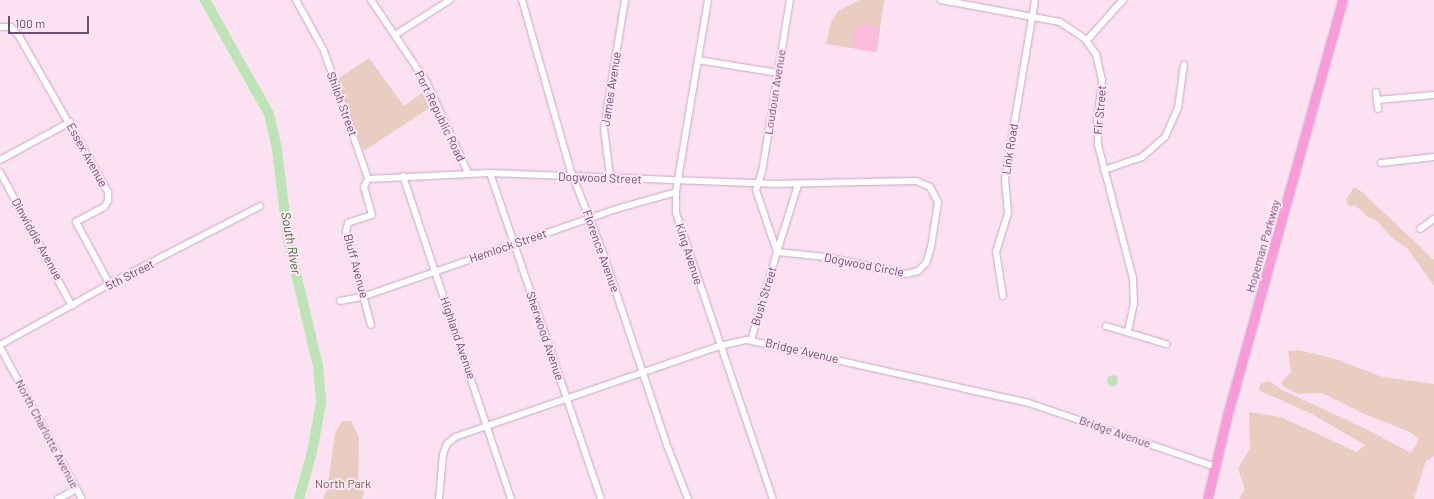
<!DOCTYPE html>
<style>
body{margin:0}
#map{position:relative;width:1434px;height:499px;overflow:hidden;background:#fce1f3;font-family:Barlow,sans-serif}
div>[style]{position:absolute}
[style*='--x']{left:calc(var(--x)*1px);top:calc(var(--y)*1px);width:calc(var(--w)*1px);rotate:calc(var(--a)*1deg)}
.green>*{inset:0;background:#e9cdc1}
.sand>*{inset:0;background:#fbbcdc}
.water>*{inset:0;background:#bde4b7}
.round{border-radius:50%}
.river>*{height:10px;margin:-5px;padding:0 5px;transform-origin:5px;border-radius:5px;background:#bde4b7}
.roads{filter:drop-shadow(0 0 1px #c9a7c4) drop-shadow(0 0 1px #c9a7c4)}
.minor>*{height:6px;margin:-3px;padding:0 3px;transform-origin:3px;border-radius:3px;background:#fff}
.major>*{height:8px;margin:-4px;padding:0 4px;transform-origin:4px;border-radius:4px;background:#fa9ada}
span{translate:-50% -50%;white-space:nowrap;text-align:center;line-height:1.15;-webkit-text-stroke:4px #ffe7f7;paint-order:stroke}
.street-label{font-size:12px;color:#724970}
.park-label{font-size:12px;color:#846046}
.water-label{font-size:13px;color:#41713a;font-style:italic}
.scale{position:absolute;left:8px;top:16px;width:81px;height:18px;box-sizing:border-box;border:2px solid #724970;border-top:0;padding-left:5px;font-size:12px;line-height:14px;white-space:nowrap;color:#724970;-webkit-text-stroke:3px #ffe7f7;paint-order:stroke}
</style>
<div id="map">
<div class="green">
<i style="clip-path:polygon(859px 0,884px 0,877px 50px,876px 52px,826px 44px,831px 22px,838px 11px)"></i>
<i style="clip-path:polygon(369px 58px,404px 106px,426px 90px,434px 105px,364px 151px,336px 80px)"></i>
<i style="clip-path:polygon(1354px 187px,1362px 192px,1431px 257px,1434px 260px,1434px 286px,1407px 248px,1392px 238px,1376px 220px,1368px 217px,1355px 205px,1349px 207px,1346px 200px)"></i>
<i style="clip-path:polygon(1299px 350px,1339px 360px,1382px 377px,1434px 384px,1434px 456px,1426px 461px,1414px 499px,1239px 499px,1245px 489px,1238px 469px,1250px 448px,1249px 412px,1281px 417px,1357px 452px,1365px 445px,1312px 414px,1258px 390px,1261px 383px,1270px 381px,1282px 390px,1364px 428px,1411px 453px,1419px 439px,1410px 432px,1364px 414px,1322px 393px,1299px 394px,1284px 387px,1281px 382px,1291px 372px,1288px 351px)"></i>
<i style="clip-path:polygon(342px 421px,351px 421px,359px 437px,358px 484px,364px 492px,362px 499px,323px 499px,327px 490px,335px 434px)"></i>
</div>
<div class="sand">
<i style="clip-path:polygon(868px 23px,880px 29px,876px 52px,856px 49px,853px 43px,852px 39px,856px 27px)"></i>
</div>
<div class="water">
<i class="round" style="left:1106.5px;top:374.5px;width:11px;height:11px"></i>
</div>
<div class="river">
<i style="--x:205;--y:0;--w:131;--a:60.7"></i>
<i style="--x:269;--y:114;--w:37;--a:77"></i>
<i style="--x:277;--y:150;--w:91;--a:83"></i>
<i style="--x:288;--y:240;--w:130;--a:76.6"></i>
<i style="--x:318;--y:366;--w:37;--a:85"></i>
<i style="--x:321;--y:403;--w:50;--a:100.4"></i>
<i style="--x:312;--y:452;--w:49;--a:105.5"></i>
</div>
<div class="roads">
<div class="minor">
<i style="--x:296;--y:0;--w:58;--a:61.2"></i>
<i style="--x:324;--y:51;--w:135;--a:71"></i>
<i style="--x:371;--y:0;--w:100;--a:56"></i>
<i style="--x:427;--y:83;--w:99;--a:65.5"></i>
<i style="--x:522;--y:0;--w:179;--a:74.1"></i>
<i style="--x:571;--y:172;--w:84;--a:68.3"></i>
<i style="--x:602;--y:250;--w:209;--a:71.6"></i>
<i style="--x:668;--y:448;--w:55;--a:68.6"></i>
<i style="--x:708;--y:0;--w:195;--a:99.5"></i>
<i style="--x:676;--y:192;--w:21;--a:90"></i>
<i style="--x:676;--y:213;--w:302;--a:71.3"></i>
<i style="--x:941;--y:0;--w:121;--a:10.5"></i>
<i style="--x:1060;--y:22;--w:30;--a:34"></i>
<i style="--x:1085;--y:39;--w:19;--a:54"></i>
<i style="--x:1096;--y:54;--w:27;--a:77"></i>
<i style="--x:1102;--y:80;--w:43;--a:96.6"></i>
<i style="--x:1097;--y:123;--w:22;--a:87"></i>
<i style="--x:1098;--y:145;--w:138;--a:75.3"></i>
<i style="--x:1133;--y:278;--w:25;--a:88"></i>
<i style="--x:1134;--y:303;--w:30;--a:102"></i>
<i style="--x:0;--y:27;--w:11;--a:0"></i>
<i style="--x:11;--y:27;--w:12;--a:48"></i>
<i style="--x:19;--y:36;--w:180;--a:60.3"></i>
<i style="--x:108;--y:192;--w:9;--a:90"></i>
<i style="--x:108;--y:201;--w:7;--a:124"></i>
<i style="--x:104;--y:207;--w:32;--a:152"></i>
<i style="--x:76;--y:222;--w:72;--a:61.6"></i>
<i style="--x:395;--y:35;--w:65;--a:-32.5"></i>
<i style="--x:1087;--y:40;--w:54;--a:-48"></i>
<i style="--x:698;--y:60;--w:81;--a:9.2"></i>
<i style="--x:1376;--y:92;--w:17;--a:83"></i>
<i style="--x:1377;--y:100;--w:57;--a:-5"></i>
<i style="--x:0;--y:160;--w:80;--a:-28.5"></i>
<i style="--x:1381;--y:163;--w:53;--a:-6.5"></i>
<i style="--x:1104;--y:170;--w:40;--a:-18.9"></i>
<i style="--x:1142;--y:157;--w:30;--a:-41"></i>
<i style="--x:1165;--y:137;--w:32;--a:-66"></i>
<i style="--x:1178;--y:108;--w:44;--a:-82.2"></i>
<i style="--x:0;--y:172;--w:152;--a:61.8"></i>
<i style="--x:490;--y:173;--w:344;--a:71.2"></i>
<i style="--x:403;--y:176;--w:341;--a:71.5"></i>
<i style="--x:610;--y:177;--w:49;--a:-97"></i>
<i style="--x:604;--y:128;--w:130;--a:-80.7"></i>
<i style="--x:368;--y:179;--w:122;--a:-2.8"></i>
<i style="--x:490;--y:173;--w:282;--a:2.2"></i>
<i style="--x:772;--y:184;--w:144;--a:-1.2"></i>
<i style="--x:916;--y:181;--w:15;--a:23"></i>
<i style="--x:930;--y:187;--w:17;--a:62"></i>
<i style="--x:938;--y:202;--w:46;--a:98.8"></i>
<i style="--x:931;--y:247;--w:17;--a:107"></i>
<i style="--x:926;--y:263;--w:11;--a:135"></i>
<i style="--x:918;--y:271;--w:11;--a:165"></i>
<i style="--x:907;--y:274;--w:83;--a:-168.1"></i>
<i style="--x:826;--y:257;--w:49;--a:-174.2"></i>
<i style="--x:777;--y:252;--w:70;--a:-72.6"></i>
<i style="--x:368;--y:179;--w:9;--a:117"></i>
<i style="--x:364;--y:187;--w:29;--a:74"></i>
<i style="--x:372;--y:215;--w:25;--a:162"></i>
<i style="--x:348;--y:223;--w:9;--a:103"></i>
<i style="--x:346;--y:232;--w:96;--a:75"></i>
<i style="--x:1420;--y:229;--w:17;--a:-36"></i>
<i style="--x:1003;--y:296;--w:45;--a:-99"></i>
<i style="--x:996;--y:252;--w:41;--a:-72.9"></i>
<i style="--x:1008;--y:213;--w:34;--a:-95"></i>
<i style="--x:1005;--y:179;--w:181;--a:-80.5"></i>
<i style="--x:340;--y:301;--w:25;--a:-11"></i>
<i style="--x:365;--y:296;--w:266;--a:-19.1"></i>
<i style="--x:616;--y:209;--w:62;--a:-15.8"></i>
<i style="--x:1106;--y:326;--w:63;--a:16.7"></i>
<i style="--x:751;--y:340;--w:92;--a:-73.5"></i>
<i style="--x:777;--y:252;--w:65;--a:-108.7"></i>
<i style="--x:756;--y:190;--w:19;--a:-72"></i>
<i style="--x:762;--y:172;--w:174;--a:-80.8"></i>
<i style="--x:0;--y:345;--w:132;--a:-29.1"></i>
<i style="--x:115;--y:281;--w:163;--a:-27.3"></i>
<i style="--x:0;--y:347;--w:173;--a:61.7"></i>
<i style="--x:58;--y:499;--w:21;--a:-28"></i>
<i style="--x:439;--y:499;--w:45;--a:-84.9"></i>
<i style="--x:443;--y:454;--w:11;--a:-68"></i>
<i style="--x:447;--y:444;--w:11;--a:-41"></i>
<i style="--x:455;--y:437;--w:280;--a:-19"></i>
<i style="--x:720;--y:346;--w:28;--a:-13"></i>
<i style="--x:747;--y:340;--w:289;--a:12.6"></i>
<i style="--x:1029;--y:403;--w:198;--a:18.9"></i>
</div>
<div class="major">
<i style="--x:1208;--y:499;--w:86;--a:-76.6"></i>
<i style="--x:1228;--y:415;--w:431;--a:-74.5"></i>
</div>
</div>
<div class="street-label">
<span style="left:611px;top:89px;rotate:-81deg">James Avenue</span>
<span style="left:775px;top:92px;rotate:-81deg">Loudoun Avenue</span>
<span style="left:342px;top:104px;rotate:70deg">Shiloh Street</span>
<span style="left:1100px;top:110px;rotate:-85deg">Fir Street</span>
<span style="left:440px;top:116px;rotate:64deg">Port Republic Road</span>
<span style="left:1010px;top:149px;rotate:-81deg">Link Road</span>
<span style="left:87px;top:155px;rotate:61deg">Essex Avenue</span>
<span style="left:600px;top:178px;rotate:2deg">Dogwood Street</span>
<span style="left:37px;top:239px;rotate:61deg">Dinwiddie Avenue</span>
<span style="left:508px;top:246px;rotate:-19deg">Hemlock Street</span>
<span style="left:1263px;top:246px;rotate:-74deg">Hopeman Parkway</span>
<span style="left:601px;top:251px;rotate:70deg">Florence Avenue</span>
<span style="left:689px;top:254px;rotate:72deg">King Avenue</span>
<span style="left:864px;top:265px;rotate:11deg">Dogwood Circle</span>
<span style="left:356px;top:266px;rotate:75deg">Bluff Avenue</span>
<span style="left:130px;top:275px;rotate:-27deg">5th Street</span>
<span style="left:764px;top:296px;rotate:-73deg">Bush Street</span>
<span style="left:545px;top:336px;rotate:71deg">Sherwood Avenue</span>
<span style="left:458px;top:338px;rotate:71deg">Highland Avenue</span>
<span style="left:802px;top:351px;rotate:13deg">Bridge Avenue</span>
<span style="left:1115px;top:432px;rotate:19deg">Bridge Avenue</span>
<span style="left:47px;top:434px;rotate:62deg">North Charlotte Avenue</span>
</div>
<div class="park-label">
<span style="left:343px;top:484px">North Park</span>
</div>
<div class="water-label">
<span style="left:291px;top:243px;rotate:80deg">South River</span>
</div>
<div class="scale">100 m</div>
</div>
